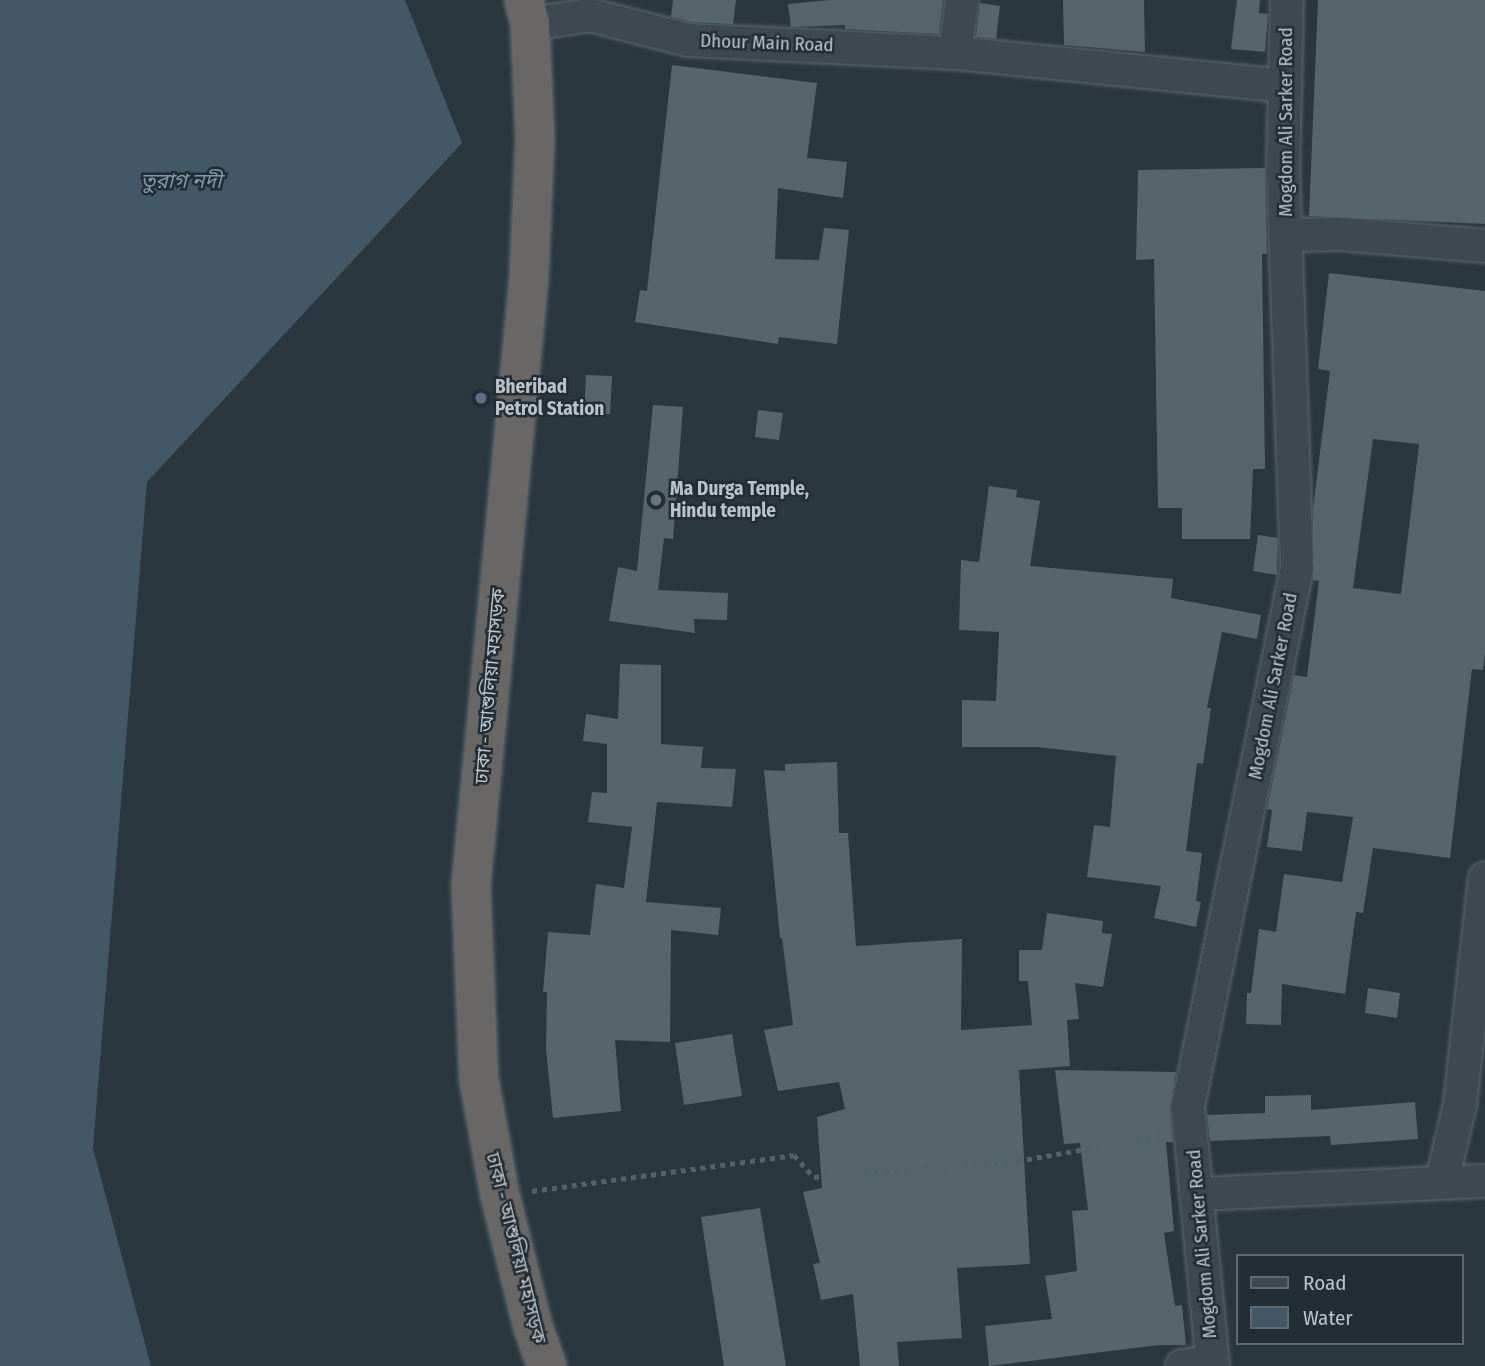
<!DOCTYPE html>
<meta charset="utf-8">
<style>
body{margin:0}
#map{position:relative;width:1485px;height:1366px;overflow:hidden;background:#2a373f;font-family:"Fira Sans Condensed","Noto Sans Bengali",sans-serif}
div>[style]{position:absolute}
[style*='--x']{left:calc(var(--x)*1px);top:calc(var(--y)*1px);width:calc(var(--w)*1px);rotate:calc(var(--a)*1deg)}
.water>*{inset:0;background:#425866}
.building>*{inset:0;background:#56646c}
.path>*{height:4.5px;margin-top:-2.25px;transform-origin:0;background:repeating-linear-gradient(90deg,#516362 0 5px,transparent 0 10px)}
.roads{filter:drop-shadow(0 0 2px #5c666d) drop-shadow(0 0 2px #5c666d)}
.minor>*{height:32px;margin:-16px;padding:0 16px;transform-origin:16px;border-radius:16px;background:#3e484f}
.trunk>*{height:38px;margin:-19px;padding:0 19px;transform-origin:19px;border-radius:19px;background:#686766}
.dots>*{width:19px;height:19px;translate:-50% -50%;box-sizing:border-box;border:4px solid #232d35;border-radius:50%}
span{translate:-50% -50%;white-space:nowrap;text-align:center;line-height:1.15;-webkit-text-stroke:5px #232d35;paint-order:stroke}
.street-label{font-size:19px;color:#bbc3ca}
.poi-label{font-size:19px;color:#bbc3ca;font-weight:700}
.left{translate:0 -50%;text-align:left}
.water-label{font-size:21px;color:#7f98a9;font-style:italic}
.legend{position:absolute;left:1236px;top:1254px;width:228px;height:91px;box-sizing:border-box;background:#232d35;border:2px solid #606971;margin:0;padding:9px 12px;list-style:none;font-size:21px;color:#bbc3ca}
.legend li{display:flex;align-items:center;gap:14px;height:35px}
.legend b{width:35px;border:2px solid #606971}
</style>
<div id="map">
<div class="water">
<i style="clip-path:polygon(0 0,405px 0,462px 143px,147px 482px,93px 1148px,151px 1366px,0 1366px)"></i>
</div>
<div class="building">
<i style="clip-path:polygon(673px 0,736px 0,733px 24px,691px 22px,671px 17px)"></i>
<i style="clip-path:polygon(830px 0,943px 0,939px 34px,845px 29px,845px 25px,791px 27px,788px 4px)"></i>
<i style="clip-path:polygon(1063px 0,1144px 0,1145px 52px,1064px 45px)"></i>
<i style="clip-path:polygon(1237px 0,1260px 0,1259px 13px,1268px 14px,1265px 52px,1231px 49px)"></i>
<i style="clip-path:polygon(1318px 0,1485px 0,1485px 224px,1309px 216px)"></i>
<i style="clip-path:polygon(980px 3px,1000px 6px,996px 39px,976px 37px)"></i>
<i style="clip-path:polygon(672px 65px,817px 83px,807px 158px,847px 162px,843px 198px,778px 188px,775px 259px,819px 260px,824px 228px,849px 230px,837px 344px,779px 337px,778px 344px,635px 322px,640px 290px,647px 291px)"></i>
<i style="clip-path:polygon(1265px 168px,1267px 254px,1262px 254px,1265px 469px,1253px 469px,1250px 539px,1182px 539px,1182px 508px,1158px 508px,1154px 259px,1136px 260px,1138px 170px)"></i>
<i style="clip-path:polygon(evenodd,1329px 273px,1485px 291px,1485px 652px,1483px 670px,1472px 669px,1450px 858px,1373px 848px,1363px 913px,1356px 912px,1345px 994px,1282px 984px,1281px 1025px,1246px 1024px,1247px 993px,1251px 993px,1259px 929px,1276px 932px,1284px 874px,1342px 882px,1353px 817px,1307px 812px,1302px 851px,1267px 847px,1272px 810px,1267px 809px,1294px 675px,1307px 677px,1319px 581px,1313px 580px,1313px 509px,1330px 371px,1318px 369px,1329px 273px,1373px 439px,1419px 444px,1401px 594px,1353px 588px,1373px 439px)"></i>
<i style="clip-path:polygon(586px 375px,612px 376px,610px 414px,584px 413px)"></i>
<i style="clip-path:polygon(653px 405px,683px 407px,673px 539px,664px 538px,658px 590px,728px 593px,727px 620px,694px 619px,695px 633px,609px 621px,618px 567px,637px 571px)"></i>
<i style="clip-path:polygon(758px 410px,783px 413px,779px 440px,755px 437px)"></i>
<i style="clip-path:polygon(989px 486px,1017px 490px,1016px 497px,1040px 501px,1030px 566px,1173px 579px,1171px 598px,1261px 615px,1257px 639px,1222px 632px,1207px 708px,1211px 708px,1203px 764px,1197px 763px,1186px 851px,1202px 853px,1196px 901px,1201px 902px,1196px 927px,1154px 918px,1161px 886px,1087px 877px,1094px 825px,1110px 827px,1116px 756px,1038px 747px,962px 747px,962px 700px,996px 701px,999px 632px,959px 630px,961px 560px,979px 562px)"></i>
<i style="clip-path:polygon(1258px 535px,1278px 538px,1277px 575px,1253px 571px)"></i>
<i style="clip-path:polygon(620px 664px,661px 665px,661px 744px,703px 747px,701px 768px,736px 769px,732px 807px,657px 802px,646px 902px,721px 908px,718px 935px,671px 930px,670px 1042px,615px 1040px,621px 1111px,553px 1118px,546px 1050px,547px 992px,543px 992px,548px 932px,590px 935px,596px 884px,624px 888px,632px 827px,588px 822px,592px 792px,607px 793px,607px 744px,583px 741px,586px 714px,618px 719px)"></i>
<i style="clip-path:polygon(837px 762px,839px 833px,848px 833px,856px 946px,962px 939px,961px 1030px,1032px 1025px,1028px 981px,1019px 981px,1019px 950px,1042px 950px,1047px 913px,1103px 921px,1102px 933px,1112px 934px,1103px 987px,1075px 983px,1079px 1019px,1067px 1020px,1070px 1066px,1019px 1070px,1030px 1264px,957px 1268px,962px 1338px,897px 1342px,899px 1366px,860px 1366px,853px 1294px,821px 1300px,813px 1264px,820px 1263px,803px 1192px,822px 1188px,817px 1117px,845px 1109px,839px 1082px,778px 1091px,764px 1030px,793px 1025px,782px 938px,780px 938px,764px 770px,785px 771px,785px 764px)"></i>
<i style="clip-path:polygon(1368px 988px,1400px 993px,1397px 1018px,1365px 1013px)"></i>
<i style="clip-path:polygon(732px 1034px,742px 1096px,684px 1105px,675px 1043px)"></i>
<i style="clip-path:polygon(1055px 1070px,1176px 1072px,1170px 1108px,1173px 1142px,1166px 1142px,1174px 1231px,1164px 1233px,1175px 1306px,1182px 1305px,1186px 1345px,1159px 1345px,989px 1366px,985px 1326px,1052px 1319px,1045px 1276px,1077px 1271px,1072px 1211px,1088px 1210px,1080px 1143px,1064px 1144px)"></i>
<i style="clip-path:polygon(1311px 1095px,1311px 1110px,1415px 1102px,1418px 1139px,1331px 1145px,1330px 1136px,1210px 1141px,1207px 1115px,1265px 1113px,1265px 1096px)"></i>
<i style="clip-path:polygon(760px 1208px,786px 1366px,724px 1366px,701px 1217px)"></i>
</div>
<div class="path">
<i style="--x:532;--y:1191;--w:264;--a:-7.8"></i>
<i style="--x:794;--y:1155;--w:30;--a:48"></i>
<i style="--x:814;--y:1177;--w:204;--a:-4.5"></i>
<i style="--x:1017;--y:1161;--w:145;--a:-9.9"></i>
</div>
<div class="roads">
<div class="minor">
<i style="--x:530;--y:24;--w:61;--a:-8.5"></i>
<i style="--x:590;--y:15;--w:101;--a:14.3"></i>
<i style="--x:688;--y:40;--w:267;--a:2.8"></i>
<i style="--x:955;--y:53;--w:53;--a:-82.5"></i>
<i style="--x:955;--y:53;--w:332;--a:5.7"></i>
<i style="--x:1285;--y:235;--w:57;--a:-1"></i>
<i style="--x:1342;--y:234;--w:144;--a:4.8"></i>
<i style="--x:1442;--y:1181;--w:79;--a:-76.8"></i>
<i style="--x:1460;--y:1104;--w:227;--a:-83.7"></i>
<i style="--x:1199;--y:1194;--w:286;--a:-2.6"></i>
<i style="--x:1182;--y:1366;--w:30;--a:-8"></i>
<i style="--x:1213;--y:1366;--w:260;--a:-95.5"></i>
<i style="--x:1188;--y:1107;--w:550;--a:-78.57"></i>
<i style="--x:1297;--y:568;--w:394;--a:-92"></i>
<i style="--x:1283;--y:174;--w:174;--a:-88.7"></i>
</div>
<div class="trunk">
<i style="--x:524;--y:0;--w:25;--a:76"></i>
<i style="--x:530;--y:24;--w:113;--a:87.5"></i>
<i style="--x:535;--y:137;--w:140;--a:92.5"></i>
<i style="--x:529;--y:277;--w:611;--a:95.45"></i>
<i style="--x:471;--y:885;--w:195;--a:87.7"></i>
<i style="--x:479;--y:1080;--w:117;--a:79.7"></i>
<i style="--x:500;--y:1195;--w:136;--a:76"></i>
<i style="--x:533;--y:1327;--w:41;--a:70.3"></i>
</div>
</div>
<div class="dots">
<i style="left:481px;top:398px;background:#5c6f8a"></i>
<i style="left:656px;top:500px;background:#6b7280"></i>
</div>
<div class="street-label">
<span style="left:767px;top:43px;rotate:2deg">Dhour Main Road</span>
<span style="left:1286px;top:122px;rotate:-90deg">Mogdom Ali Sarker Road</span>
<span style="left:490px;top:686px;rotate:-85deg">ঢাকা - আশুলিয়া মহাসড়ক</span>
<span style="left:1273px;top:686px;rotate:-79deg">Mogdom Ali Sarker Road</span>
<span style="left:1202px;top:1244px;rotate:-95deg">Mogdom Ali Sarker Road</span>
<span style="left:516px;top:1248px;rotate:76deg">ঢাকা - আশুলিয়া মহাসড়ক</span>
</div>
<div class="poi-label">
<span class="left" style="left:495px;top:398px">Bheribad<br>Petrol Station</span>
<span class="left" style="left:670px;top:500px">Ma Durga Temple,<br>Hindu temple</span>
</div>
<div class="water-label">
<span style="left:181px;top:181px">তুরাগ নদী</span>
</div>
<ul class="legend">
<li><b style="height:9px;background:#3e484f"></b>Road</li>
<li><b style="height:19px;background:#425866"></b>Water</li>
</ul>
</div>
